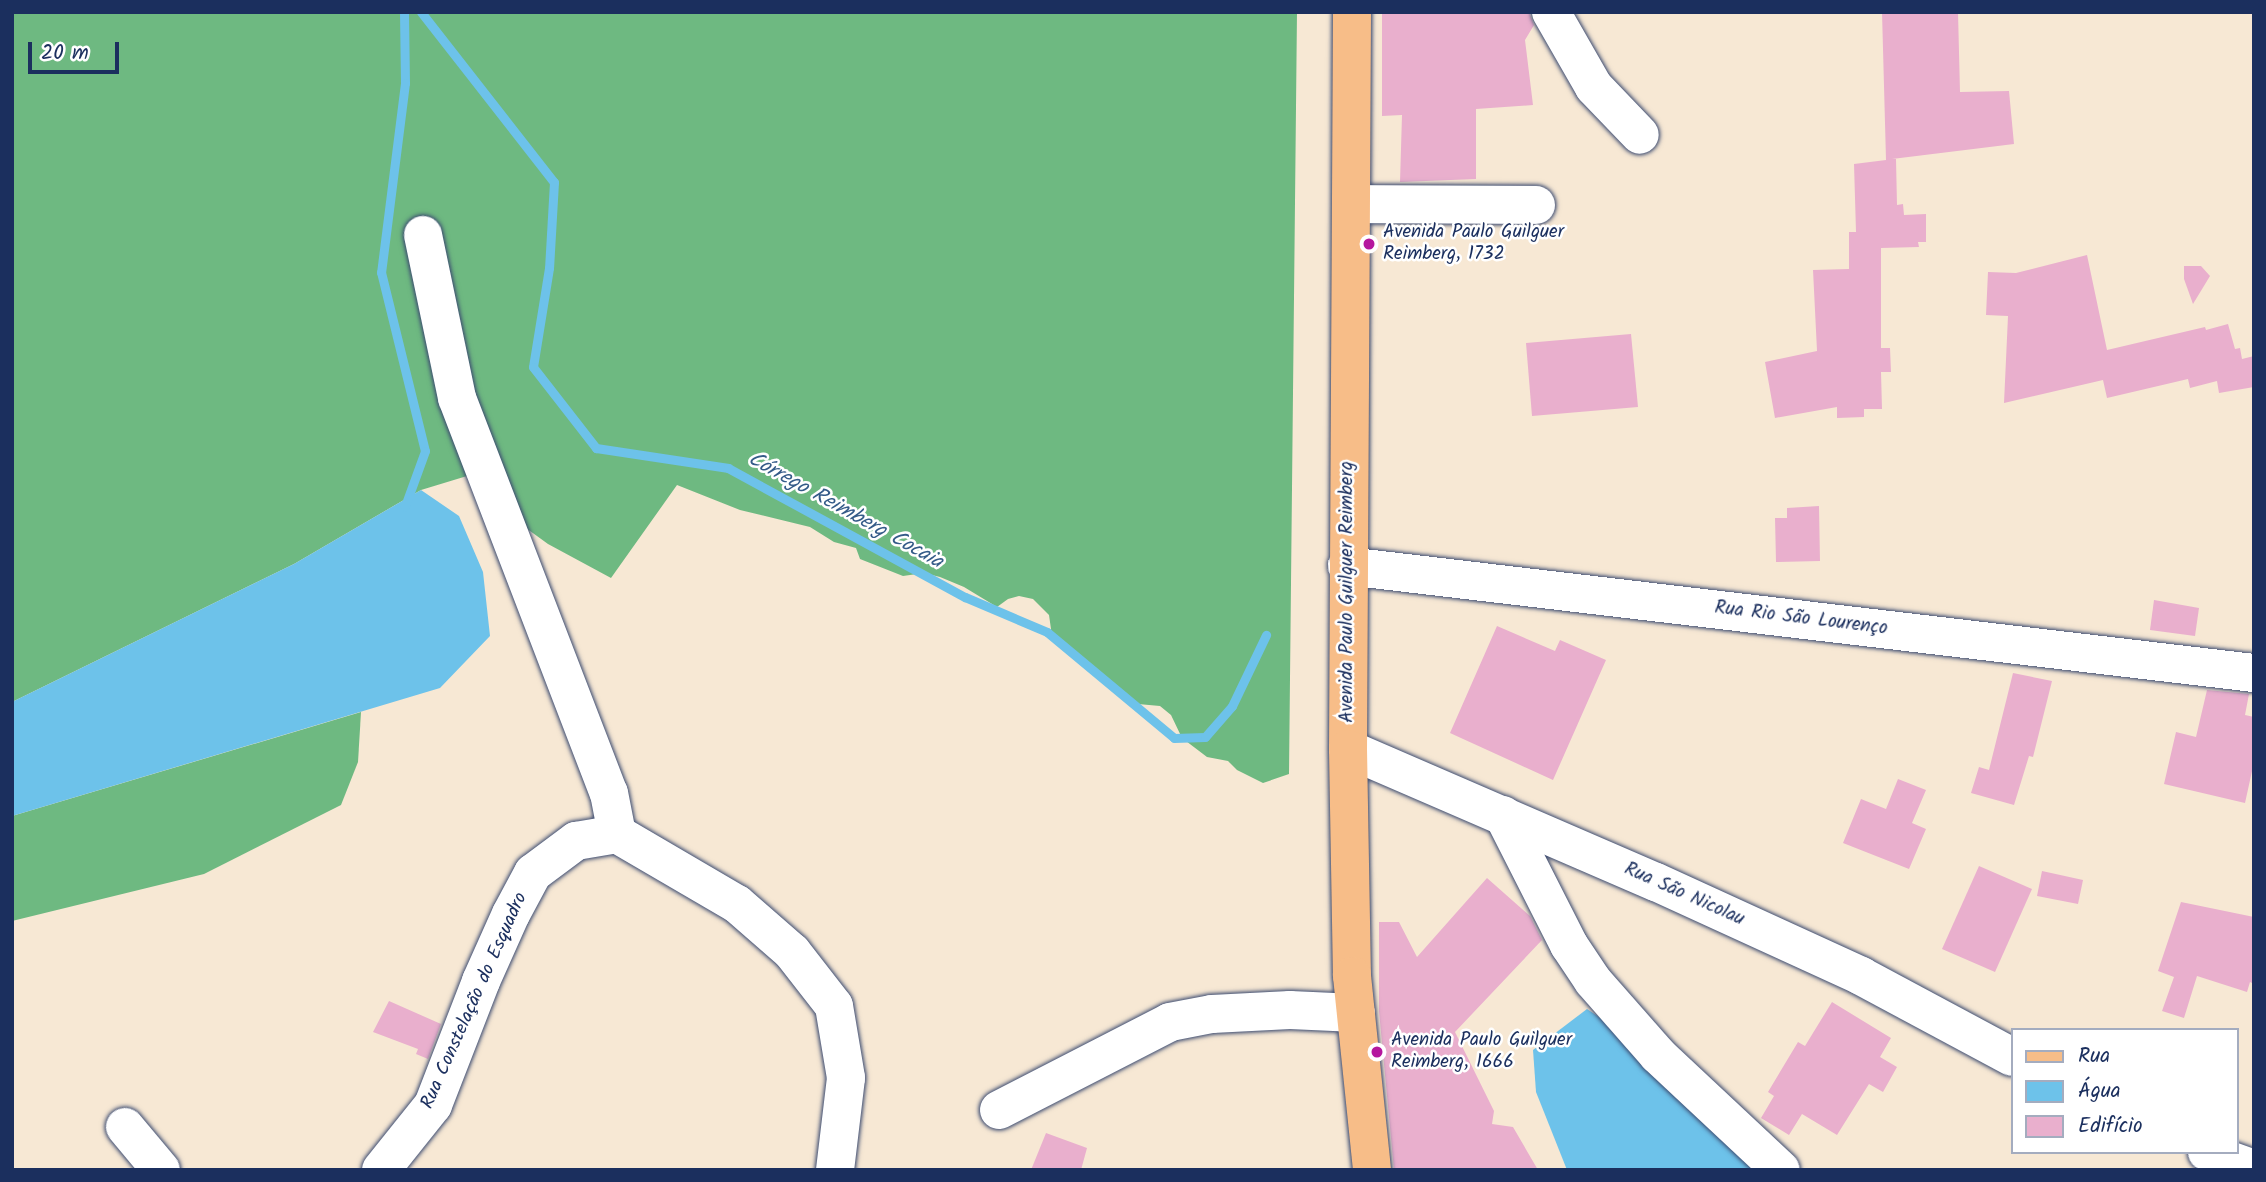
<!DOCTYPE html>
<meta charset="utf-8">
<style>
body{margin:0}
#map{position:relative;width:2266px;height:1182px;overflow:hidden;background:#f7e8d4;font-family:Kalam,sans-serif}
div>[style]{position:absolute}
[style*='--x']{left:calc(var(--x)*1px);top:calc(var(--y)*1px);width:calc(var(--w)*1px);rotate:calc(var(--a)*1deg)}
.forest>*{inset:0;background:#6eb981}
.water>*{inset:0;background:#6dc2ea}
.stream>*{height:9px;margin:-4.5px;padding:0 4.5px;transform-origin:4.5px;border-radius:4.5px;background:#6dc2ea}
.building>*{inset:0;background:#e9afcd}
.roads{filter:drop-shadow(0 0 2px #3c4b70) drop-shadow(0 0 2px #3c4b70)}
.minor>*{height:38px;margin:-19px;padding:0 19px;transform-origin:19px;border-radius:19px;background:#fff}
.major>*{height:38px;margin:-19px;padding:0 19px;transform-origin:19px;border-radius:19px;background:#f7bd88}
.dots>*{width:19px;height:19px;translate:-50% -50%;box-sizing:border-box;border:4px solid #fff;border-radius:50%}
span{translate:-50% -50%;white-space:nowrap;text-align:center;line-height:1.15;-webkit-text-stroke:5px #fff;paint-order:stroke}
.poi-label{font-size:19px;color:#1b2f5e}
.left{translate:0 -50%;text-align:left}
.street-label{font-size:19px;color:#1b2f5e}
.water-label{font-size:21px;color:#345b88;font-style:italic}
.frame{position:absolute;inset:0;border:14px solid #1b2f5e;pointer-events:none}
.legend{position:absolute;left:2011px;top:1028px;width:228px;height:126px;box-sizing:border-box;background:#fff;border:2px solid #a4acbf;margin:0;padding:9px 12px;list-style:none;font-size:21px;color:#1b2f5e}
.legend li{display:flex;align-items:center;gap:14px;height:35px}
.legend b{width:35px;border:2px solid #a4acbf}
.scale{position:absolute;left:28px;top:42px;width:91px;height:32px;box-sizing:border-box;border:4px solid #1b2f5e;border-top:0;padding-left:9px;font-size:21px;line-height:24px;white-space:nowrap;color:#1b2f5e;-webkit-text-stroke:5px #fff;paint-order:stroke}
</style>
<div id="map">
<div class="forest">
<i style="clip-path:polygon(12px 12px,1297px 12px,1289px 774px,1263px 783px,1237px 770px,1228px 761px,1207px 757px,1182px 738px,1171px 715px,1160px 706px,1138px 704px,1114px 684px,1081px 665px,1058px 636px,1052px 636px,1049px 615px,1033px 599px,1019px 596px,1008px 599px,997px 607px,964px 587px,940px 577px,924px 573px,903px 576px,860px 559px,856px 548px,834px 542px,810px 527px,740px 510px,677px 485px,611px 578px,548px 544px,519px 523px,490px 469px,421px 490px,294px 564px,12px 702px)"></i>
<i style="clip-path:polygon(361px 712px,358px 762px,341px 805px,204px 874px,12px 921px,12px 816px)"></i>
</div>
<div class="water">
<i style="clip-path:polygon(421px 490px,459px 516px,483px 572px,490px 636px,440px 688px,12px 816px,12px 702px,294px 564px)"></i>
<i style="clip-path:polygon(1587px 1009px,1632px 1039px,1759px 1170px,1567px 1170px,1536px 1092px,1533px 1050px)"></i>
</div>
<div class="stream">
<i style="--x:404;--y:12;--w:71;--a:89.2"></i>
<i style="--x:405;--y:83;--w:191;--a:97.2"></i>
<i style="--x:381;--y:272;--w:184;--a:76.2"></i>
<i style="--x:425;--y:451;--w:59;--a:110"></i>
<i style="--x:421;--y:12;--w:216;--a:52"></i>
<i style="--x:554;--y:182;--w:86;--a:93.3"></i>
<i style="--x:549;--y:268;--w:100;--a:99.2"></i>
<i style="--x:533;--y:367;--w:103;--a:52.1"></i>
<i style="--x:596;--y:448;--w:134;--a:8.6"></i>
<i style="--x:728;--y:468;--w:270;--a:28.6"></i>
<i style="--x:965;--y:597;--w:89;--a:23.1"></i>
<i style="--x:1047;--y:632;--w:165;--a:39.8"></i>
<i style="--x:1174;--y:738;--w:31;--a:-2"></i>
<i style="--x:1205;--y:737;--w:41;--a:-48.9"></i>
<i style="--x:1232;--y:706;--w:79;--a:-64.4"></i>
</div>
<div class="building">
<i style="clip-path:polygon(1382px 12px,1529px 12px,1534px 25px,1525px 40px,1533px 105px,1476px 109px,1476px 179px,1400px 182px,1402px 115px,1382px 116px)"></i>
<i style="clip-path:polygon(1882px 12px,1958px 12px,1960px 92px,2009px 91px,2014px 144px,1892px 159px,1896px 159px,1897px 205px,1903px 204px,1904px 215px,1926px 214px,1926px 242px,1918px 242px,1919px 247px,1881px 248px,1881px 348px,1890px 348px,1891px 372px,1881px 372px,1882px 409px,1864px 409px,1864px 417px,1837px 418px,1837px 407px,1775px 418px,1765px 362px,1817px 351px,1813px 270px,1849px 269px,1849px 232px,1856px 232px,1854px 164px,1886px 160px)"></i>
<i style="clip-path:polygon(2087px 255px,2107px 350px,2205px 327px,2206px 330px,2228px 324px,2235px 349px,2240px 348px,2242px 359px,2254px 356px,2254px 387px,2219px 393px,2217px 381px,2190px 388px,2188px 379px,2107px 398px,2103px 380px,2004px 403px,2008px 316px,1986px 315px,1988px 272px,2016px 273px)"></i>
<i style="clip-path:polygon(2184px 266px,2201px 266px,2210px 276px,2193px 304px,2184px 279px)"></i>
<i style="clip-path:polygon(1631px 334px,1638px 407px,1532px 416px,1526px 343px)"></i>
<i style="clip-path:polygon(1819px 506px,1820px 561px,1776px 562px,1775px 518px,1787px 518px,1787px 508px)"></i>
<i style="clip-path:polygon(2154px 600px,2199px 608px,2195px 636px,2150px 630px)"></i>
<i style="clip-path:polygon(1497px 626px,1555px 651px,1560px 640px,1606px 660px,1553px 780px,1450px 733px)"></i>
<i style="clip-path:polygon(2013px 673px,2052px 681px,2033px 757px,2029px 756px,2014px 805px,1971px 793px,1979px 767px,1989px 770px)"></i>
<i style="clip-path:polygon(2207px 690px,2249px 694px,2245px 715px,2254px 717px,2254px 762px,2245px 803px,2164px 784px,2176px 732px,2196px 737px)"></i>
<i style="clip-path:polygon(1898px 779px,1926px 790px,1912px 823px,1926px 829px,1909px 869px,1843px 843px,1861px 799px,1886px 809px)"></i>
<i style="clip-path:polygon(1979px 866px,2032px 889px,1995px 972px,1942px 949px)"></i>
<i style="clip-path:polygon(2042px 871px,2083px 880px,2078px 904px,2037px 896px)"></i>
<i style="clip-path:polygon(1487px 878px,1530px 916px,1542px 940px,1455px 1032px,1494px 1111px,1492px 1124px,1513px 1127px,1538px 1170px,1394px 1170px,1379px 1011px,1379px 922px,1399px 922px,1417px 957px)"></i>
<i style="clip-path:polygon(2181px 902px,2254px 917px,2254px 984px,2250px 982px,2247px 992px,2197px 976px,2184px 1018px,2162px 1011px,2174px 977px,2158px 971px)"></i>
<i style="clip-path:polygon(389px 1001px,441px 1024px,428px 1059px,416px 1054px,418px 1049px,373px 1032px)"></i>
<i style="clip-path:polygon(1832px 1002px,1891px 1038px,1880px 1057px,1897px 1067px,1883px 1092px,1869px 1084px,1837px 1135px,1802px 1114px,1789px 1135px,1761px 1118px,1774px 1096px,1768px 1092px,1798px 1042px,1805px 1046px)"></i>
<i style="clip-path:polygon(1046px 1133px,1087px 1148px,1081px 1170px,1031px 1170px)"></i>
</div>
<div class="roads">
<div class="minor">
<i style="--x:1551;--y:12;--w:86;--a:60.2"></i>
<i style="--x:1594;--y:87;--w:66;--a:46.2"></i>
<i style="--x:1351;--y:204;--w:185;--a:0.3"></i>
<i style="--x:423;--y:235;--w:167;--a:78.2"></i>
<i style="--x:457;--y:398;--w:423;--a:69"></i>
<i style="--x:609;--y:793;--w:42;--a:79"></i>
<i style="--x:1347;--y:566;--w:913;--a:6.73"></i>
<i style="--x:1348;--y:749;--w:335;--a:23.4"></i>
<i style="--x:1656;--y:882;--w:226;--a:24.6"></i>
<i style="--x:1861;--y:976;--w:171;--a:28.2"></i>
<i style="--x:1503;--y:815;--w:146;--a:63.1"></i>
<i style="--x:1569;--y:945;--w:43;--a:56.3"></i>
<i style="--x:1593;--y:981;--w:98;--a:48.7"></i>
<i style="--x:1658;--y:1055;--w:168;--a:43.1"></i>
<i style="--x:617;--y:834;--w:139;--a:30.3"></i>
<i style="--x:737;--y:904;--w:73;--a:41.1"></i>
<i style="--x:792;--y:952;--w:68;--a:52.1"></i>
<i style="--x:834;--y:1006;--w:73;--a:80.5"></i>
<i style="--x:846;--y:1078;--w:93;--a:96.8"></i>
<i style="--x:999;--y:1110;--w:192;--a:-27.2"></i>
<i style="--x:1170;--y:1022;--w:43;--a:-10.8"></i>
<i style="--x:1212;--y:1014;--w:78;--a:-2.9"></i>
<i style="--x:1290;--y:1010;--w:66;--a:2.6"></i>
<i style="--x:125;--y:1127;--w:56;--a:50.1"></i>
<i style="--x:2207;--y:1152;--w:50;--a:19.9"></i>
<i style="--x:381;--y:1170;--w:83;--a:-51.3"></i>
<i style="--x:433;--y:1105;--w:133;--a:-68.8"></i>
<i style="--x:481;--y:981;--w:73;--a:-65.9"></i>
<i style="--x:511;--y:914;--w:47;--a:-61.8"></i>
<i style="--x:533;--y:873;--w:54;--a:-36.7"></i>
<i style="--x:576;--y:841;--w:42;--a:-9.7"></i>
</div>
<div class="major">
<i style="--x:1352;--y:12;--w:737;--a:90.31"></i>
<i style="--x:1348;--y:749;--w:227;--a:89"></i>
<i style="--x:1352;--y:976;--w:195;--a:84.1"></i>
</div>
</div>
<div class="dots">
<i style="left:1369px;top:244px;background:#b5179e"></i>
<i style="left:1377px;top:1052px;background:#b5179e"></i>
</div>
<div class="poi-label">
<span class="left" style="left:1383px;top:244px">Avenida Paulo Guilguer<br>Reimberg, 1732</span>
<span class="left" style="left:1391px;top:1052px">Avenida Paulo Guilguer<br>Reimberg, 1666</span>
</div>
<div class="street-label">
<span style="left:1348px;top:592px;rotate:-90deg">Avenida Paulo Guilguer Reimberg</span>
<span style="left:1801px;top:619px;rotate:7deg">Rua Rio São Lourenço</span>
<span style="left:1684px;top:895px;rotate:24deg">Rua São Nicolau</span>
<span style="left:475px;top:1001px;rotate:-66deg">Rua Constelação do Esquadro</span>
</div>
<div class="water-label">
<span style="left:845px;top:511px;rotate:29deg">Córrego Reimberg Cocaia</span>
</div>
<div class="frame"></div>
<ul class="legend">
<li><b style="height:9px;background:#f7bd88"></b>Rua</li>
<li><b style="height:19px;background:#6dc2ea"></b>Água</li>
<li><b style="height:19px;background:#e9afcd"></b>Edifício</li>
</ul>
<div class="scale">20 m</div>
</div>
